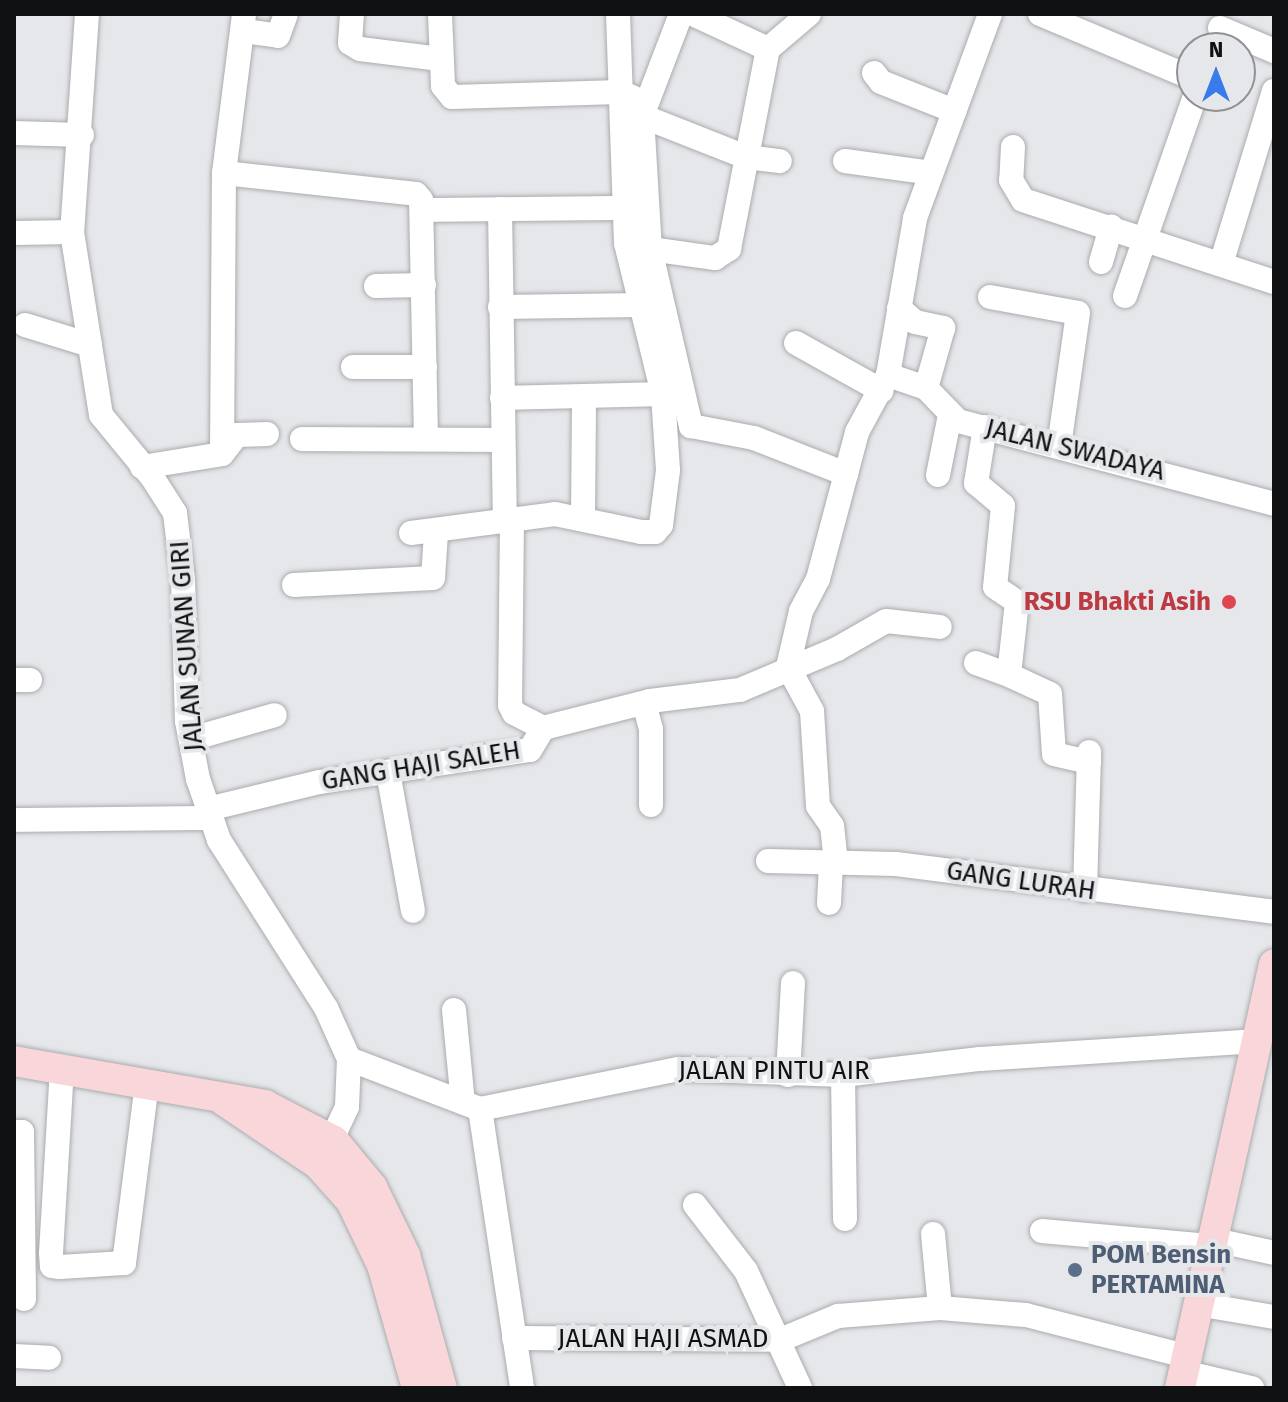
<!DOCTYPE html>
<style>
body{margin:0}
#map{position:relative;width:1288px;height:1402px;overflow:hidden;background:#e6e7ea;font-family:"Fira Sans",sans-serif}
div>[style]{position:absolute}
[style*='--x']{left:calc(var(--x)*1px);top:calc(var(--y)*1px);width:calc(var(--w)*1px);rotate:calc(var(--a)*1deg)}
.roads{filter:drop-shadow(0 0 2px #aaacae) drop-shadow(0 0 2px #aaacae)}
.minor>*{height:24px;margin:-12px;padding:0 12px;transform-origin:12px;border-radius:12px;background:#fff}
.major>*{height:30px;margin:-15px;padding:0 15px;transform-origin:15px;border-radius:15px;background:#f8d6d9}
.dots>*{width:22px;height:22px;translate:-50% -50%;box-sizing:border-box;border:4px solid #e6e7ea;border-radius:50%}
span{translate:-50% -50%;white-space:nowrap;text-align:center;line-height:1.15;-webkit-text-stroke:8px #e6e7ea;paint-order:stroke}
.street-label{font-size:26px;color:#101112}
.health-label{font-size:26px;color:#be3a42;font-weight:700}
.right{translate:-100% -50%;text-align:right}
.service-label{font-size:26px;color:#4e5e75;font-weight:700}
.left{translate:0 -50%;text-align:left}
.frame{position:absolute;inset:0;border:16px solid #101112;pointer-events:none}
.north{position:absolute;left:1176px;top:32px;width:80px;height:80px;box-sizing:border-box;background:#e6e7ea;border:2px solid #909194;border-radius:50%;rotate:0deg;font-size:22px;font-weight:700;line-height:32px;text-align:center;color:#101112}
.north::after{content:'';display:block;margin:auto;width:28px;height:36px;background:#397be9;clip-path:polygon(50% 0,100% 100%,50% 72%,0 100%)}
</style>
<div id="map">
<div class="roads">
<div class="minor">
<i style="--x:87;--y:14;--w:219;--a:93.9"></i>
<i style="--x:72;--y:232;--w:185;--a:81"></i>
<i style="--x:101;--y:415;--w:80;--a:50.6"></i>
<i style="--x:152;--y:477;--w:43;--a:57.4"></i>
<i style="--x:175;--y:513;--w:67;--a:83.2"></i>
<i style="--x:183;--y:580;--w:141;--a:88.4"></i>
<i style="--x:187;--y:721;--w:59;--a:79.3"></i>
<i style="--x:198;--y:779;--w:65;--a:71"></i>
<i style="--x:219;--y:840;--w:199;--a:57.5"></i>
<i style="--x:326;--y:1008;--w:56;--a:65.7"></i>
<i style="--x:349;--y:1059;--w:48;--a:92.4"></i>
<i style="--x:347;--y:1107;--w:54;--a:115.1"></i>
<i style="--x:352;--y:14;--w:29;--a:94"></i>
<i style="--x:350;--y:43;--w:12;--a:31"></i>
<i style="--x:360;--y:49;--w:81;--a:7.1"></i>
<i style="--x:440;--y:14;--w:72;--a:87.6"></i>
<i style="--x:443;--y:86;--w:14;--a:51"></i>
<i style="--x:452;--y:97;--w:168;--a:-1.7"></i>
<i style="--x:620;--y:92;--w:15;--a:23"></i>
<i style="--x:681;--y:14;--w:109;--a:110.9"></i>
<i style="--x:642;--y:116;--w:133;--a:86.6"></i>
<i style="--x:650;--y:249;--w:66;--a:7.9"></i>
<i style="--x:715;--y:258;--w:17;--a:-33"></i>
<i style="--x:729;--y:249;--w:204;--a:-79"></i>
<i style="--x:768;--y:49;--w:54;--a:-40.5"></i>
<i style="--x:693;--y:14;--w:83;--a:25"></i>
<i style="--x:1040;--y:14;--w:165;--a:22.8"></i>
<i style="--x:1220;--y:28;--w:59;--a:23.1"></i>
<i style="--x:244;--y:31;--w:34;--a:8"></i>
<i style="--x:278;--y:36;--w:23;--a:-70"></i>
<i style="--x:874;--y:73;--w:11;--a:52"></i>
<i style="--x:881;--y:82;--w:79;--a:21.7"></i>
<i style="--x:642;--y:116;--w:112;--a:21.5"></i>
<i style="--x:746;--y:157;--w:34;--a:7"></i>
<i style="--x:14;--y:133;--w:68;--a:1.7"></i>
<i style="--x:1013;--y:147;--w:33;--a:93"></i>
<i style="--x:1011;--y:180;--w:23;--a:59"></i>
<i style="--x:1023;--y:200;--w:264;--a:18.1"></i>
<i style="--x:845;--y:161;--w:87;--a:7.9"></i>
<i style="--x:224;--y:173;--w:160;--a:-82.8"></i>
<i style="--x:500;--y:209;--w:311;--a:89.1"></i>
<i style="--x:423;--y:210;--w:203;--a:-0.6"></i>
<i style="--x:14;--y:233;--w:58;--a:-1"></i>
<i style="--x:650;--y:249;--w:182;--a:77"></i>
<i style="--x:691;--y:426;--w:64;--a:10.8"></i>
<i style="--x:754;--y:438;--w:99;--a:21.4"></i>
<i style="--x:1101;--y:262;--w:37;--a:-74"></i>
<i style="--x:1221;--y:264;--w:181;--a:-73"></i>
<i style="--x:376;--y:286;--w:48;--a:-1.2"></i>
<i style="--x:1125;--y:296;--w:212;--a:-70.7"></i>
<i style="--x:990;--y:297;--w:89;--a:10.3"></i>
<i style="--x:1078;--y:313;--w:134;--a:98.1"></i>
<i style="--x:500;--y:307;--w:141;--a:-0.8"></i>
<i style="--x:899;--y:308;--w:21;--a:41"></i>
<i style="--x:915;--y:322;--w:29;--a:12"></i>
<i style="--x:943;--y:328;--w:62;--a:105.8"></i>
<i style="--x:25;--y:325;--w:68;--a:17.1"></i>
<i style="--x:796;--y:343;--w:98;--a:29.2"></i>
<i style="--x:353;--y:367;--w:72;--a:0"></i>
<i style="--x:888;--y:375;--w:40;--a:18.9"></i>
<i style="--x:926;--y:388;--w:46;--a:45.9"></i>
<i style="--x:958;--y:421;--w:327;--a:14.7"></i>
<i style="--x:502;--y:398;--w:161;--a:-1.4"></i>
<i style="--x:985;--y:427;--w:57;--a:99.1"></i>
<i style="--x:976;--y:483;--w:35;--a:40"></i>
<i style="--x:1003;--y:506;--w:81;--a:95.6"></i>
<i style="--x:995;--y:587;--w:27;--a:34"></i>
<i style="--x:1017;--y:602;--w:73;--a:96.3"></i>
<i style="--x:1009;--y:675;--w:45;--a:24.9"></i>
<i style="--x:1050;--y:694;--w:60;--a:86.2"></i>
<i style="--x:1054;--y:754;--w:36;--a:13"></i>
<i style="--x:302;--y:439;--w:201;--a:0.3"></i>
<i style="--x:222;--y:454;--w:281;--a:-89.6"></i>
<i style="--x:224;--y:173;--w:193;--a:6.2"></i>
<i style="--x:416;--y:194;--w:8;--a:50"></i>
<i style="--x:421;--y:200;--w:239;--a:88.8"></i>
<i style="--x:142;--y:467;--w:81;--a:-9.2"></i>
<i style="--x:222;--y:454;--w:24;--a:-52"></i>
<i style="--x:237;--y:435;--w:30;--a:-2"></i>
<i style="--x:938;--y:475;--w:61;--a:-78.7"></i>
<i style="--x:512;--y:518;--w:187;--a:90.6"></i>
<i style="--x:510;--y:705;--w:9;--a:63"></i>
<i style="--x:514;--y:713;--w:33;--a:27"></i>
<i style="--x:583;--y:518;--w:122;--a:-89.5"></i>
<i style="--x:411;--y:533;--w:145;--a:-7.5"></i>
<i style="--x:555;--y:514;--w:88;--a:11.8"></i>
<i style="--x:641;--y:532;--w:14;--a:0"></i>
<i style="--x:655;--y:532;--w:9;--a:-49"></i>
<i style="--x:661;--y:525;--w:55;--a:-82.7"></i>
<i style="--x:668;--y:470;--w:76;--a:-93.8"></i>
<i style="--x:663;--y:394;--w:155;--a:-103.8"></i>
<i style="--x:626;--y:243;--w:229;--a:-92"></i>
<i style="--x:294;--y:585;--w:139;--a:-2.9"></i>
<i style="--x:433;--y:578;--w:45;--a:-86.2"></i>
<i style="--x:976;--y:663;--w:35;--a:20"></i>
<i style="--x:14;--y:680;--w:16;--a:0"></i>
<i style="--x:644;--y:703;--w:27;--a:75"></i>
<i style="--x:651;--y:729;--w:76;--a:90"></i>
<i style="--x:191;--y:739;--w:87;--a:-15.9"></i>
<i style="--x:388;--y:772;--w:141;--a:79.8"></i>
<i style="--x:208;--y:809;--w:115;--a:-13.6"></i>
<i style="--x:320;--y:782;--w:212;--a:-8.7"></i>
<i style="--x:530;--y:750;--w:26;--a:-59"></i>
<i style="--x:543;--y:728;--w:110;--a:-14.2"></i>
<i style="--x:650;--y:701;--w:91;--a:-7"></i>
<i style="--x:740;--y:690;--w:105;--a:-22.9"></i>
<i style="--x:837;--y:649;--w:56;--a:-29.7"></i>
<i style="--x:886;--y:621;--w:54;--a:6.3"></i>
<i style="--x:14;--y:820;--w:198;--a:-0.6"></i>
<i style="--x:768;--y:861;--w:128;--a:1.3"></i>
<i style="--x:896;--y:864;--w:381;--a:7.2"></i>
<i style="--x:836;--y:863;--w:37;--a:-96"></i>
<i style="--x:832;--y:826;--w:24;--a:-125"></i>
<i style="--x:818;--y:806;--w:95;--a:-93.6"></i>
<i style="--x:812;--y:711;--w:50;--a:-118.6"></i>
<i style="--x:788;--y:667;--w:57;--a:-76.9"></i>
<i style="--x:801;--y:611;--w:36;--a:-62"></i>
<i style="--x:818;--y:579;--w:152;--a:-75.1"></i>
<i style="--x:857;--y:432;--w:65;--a:-61.5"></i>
<i style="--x:888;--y:375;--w:159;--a:-80.2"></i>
<i style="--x:915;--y:218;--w:217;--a:-69.8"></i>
<i style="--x:1085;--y:890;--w:138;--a:-88.3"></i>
<i style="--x:829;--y:903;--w:40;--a:-87.1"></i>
<i style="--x:454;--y:1010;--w:93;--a:84.5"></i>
<i style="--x:349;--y:1059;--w:140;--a:20.9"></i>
<i style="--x:480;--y:1109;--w:203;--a:-11.4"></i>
<i style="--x:679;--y:1069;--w:164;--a:2.1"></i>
<i style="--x:843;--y:1075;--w:138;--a:-6.7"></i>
<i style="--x:980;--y:1059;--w:279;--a:-3.7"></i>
<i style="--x:62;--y:1068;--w:185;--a:93.4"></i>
<i style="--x:51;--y:1253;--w:13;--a:86"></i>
<i style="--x:52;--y:1266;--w:8;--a:7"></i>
<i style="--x:60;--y:1267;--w:64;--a:-3.6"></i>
<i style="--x:124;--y:1263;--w:181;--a:-82.7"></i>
<i style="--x:788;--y:1075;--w:92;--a:-86.9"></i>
<i style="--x:843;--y:1075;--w:144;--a:89.2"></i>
<i style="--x:480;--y:1109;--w:282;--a:81.4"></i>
<i style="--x:14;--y:1132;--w:8;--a:0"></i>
<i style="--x:22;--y:1132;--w:167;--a:89.3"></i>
<i style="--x:695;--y:1205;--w:83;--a:52.3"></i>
<i style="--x:746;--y:1271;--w:129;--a:65.2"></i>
<i style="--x:1042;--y:1231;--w:168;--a:5.1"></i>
<i style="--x:933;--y:1234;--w:74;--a:84.6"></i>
<i style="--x:1210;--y:1239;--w:66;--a:12.3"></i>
<i style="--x:1197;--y:1304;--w:78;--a:9.6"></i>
<i style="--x:514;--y:1338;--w:266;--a:0.4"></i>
<i style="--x:780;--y:1340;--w:63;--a:-22.5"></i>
<i style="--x:838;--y:1316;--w:102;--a:-4.5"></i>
<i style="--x:940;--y:1308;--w:86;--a:4.7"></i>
<i style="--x:1026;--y:1315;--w:165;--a:14.4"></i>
<i style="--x:14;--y:1356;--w:35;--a:3"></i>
<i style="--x:1183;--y:1372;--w:71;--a:13.1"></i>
</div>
<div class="major">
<i style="--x:14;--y:1061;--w:255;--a:9.9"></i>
<i style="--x:265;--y:1105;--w:78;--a:27.6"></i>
<i style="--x:334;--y:1141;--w:60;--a:50.4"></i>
<i style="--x:372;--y:1187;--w:76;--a:64.1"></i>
<i style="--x:405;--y:1255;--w:138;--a:74.5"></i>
<i style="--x:223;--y:1100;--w:115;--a:34"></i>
<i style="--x:318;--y:1164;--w:50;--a:48.3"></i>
<i style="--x:351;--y:1201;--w:71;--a:64.2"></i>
<i style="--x:382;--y:1265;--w:128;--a:74.1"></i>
<i style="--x:1180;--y:1388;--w:434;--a:-77.5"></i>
</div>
</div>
<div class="dots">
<i style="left:1229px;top:602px;background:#e0444e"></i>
<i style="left:1075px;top:1270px;background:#5c6f8a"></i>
</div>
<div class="street-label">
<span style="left:1075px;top:450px;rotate:14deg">JALAN SWADAYA</span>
<span style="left:187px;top:646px;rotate:-94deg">JALAN SUNAN GIRI</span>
<span style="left:421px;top:766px;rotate:-9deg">GANG HAJI SALEH</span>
<span style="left:1021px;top:881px;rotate:8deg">GANG LURAH</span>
<span style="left:774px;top:1071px">JALAN PINTU AIR</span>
<span style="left:663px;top:1339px">JALAN HAJI ASMAD</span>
</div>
<div class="health-label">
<span class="right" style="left:1211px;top:602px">RSU Bhakti Asih</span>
</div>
<div class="service-label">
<span class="left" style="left:1091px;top:1270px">POM Bensin<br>PERTAMINA</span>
</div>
<div class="frame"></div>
<div class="north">N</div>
</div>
